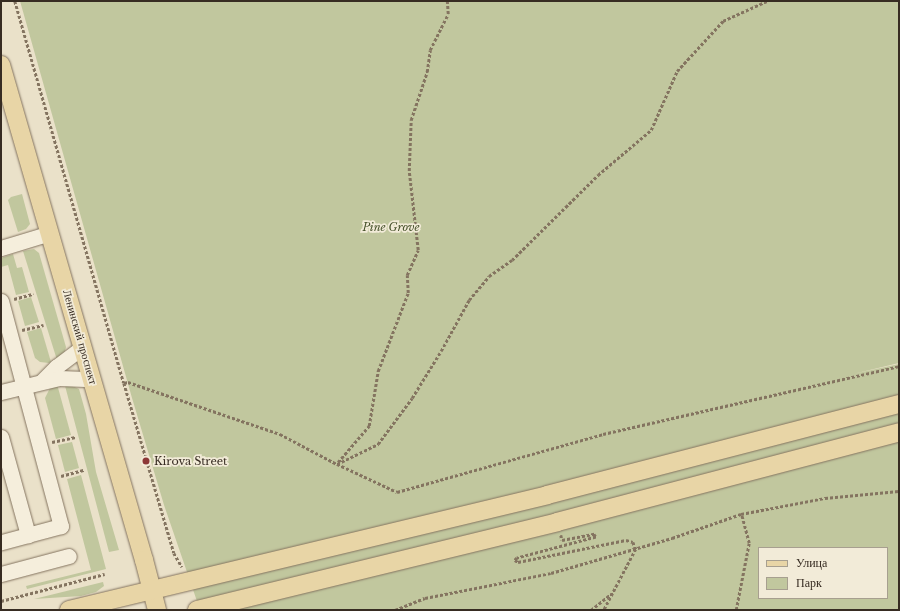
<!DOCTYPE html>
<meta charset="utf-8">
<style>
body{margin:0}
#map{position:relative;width:900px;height:611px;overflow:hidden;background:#eae1c9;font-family:"Libre Baskerville",serif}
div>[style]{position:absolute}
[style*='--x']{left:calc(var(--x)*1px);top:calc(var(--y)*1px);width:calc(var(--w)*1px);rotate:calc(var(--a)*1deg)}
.green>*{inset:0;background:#c1c79e}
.path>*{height:2.5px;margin-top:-1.25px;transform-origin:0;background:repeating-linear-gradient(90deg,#847460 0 3px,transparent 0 5px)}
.roads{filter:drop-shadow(0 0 1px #847460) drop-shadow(0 0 1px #847460)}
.minor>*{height:15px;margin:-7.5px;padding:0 7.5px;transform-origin:7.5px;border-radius:7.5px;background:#f5eedc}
.major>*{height:18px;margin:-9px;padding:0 9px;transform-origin:9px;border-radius:9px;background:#e8d5a6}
.dots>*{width:11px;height:11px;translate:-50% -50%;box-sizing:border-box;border:2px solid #f2ebd8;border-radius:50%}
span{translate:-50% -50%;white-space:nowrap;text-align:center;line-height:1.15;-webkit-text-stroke:3.5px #f2ebd8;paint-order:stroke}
.park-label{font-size:11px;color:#46512b;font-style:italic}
.street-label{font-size:11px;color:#372c22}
.poi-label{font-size:11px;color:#372c22}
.left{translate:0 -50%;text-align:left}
.frame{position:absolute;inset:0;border:2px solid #372c22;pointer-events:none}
.legend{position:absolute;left:758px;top:547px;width:130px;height:52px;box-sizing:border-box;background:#f2ebd8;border:1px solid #a79f8f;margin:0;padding:5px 7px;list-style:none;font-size:12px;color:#372c22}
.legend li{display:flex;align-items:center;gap:8px;height:20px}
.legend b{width:20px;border:1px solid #a79f8f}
</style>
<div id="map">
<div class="green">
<i style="clip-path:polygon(evenodd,20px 1px,899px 1px,899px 363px,853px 374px,899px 364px,899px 610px,200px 610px,164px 505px,132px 398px,20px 1px,759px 548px,887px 548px,887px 598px,759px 598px,759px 548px)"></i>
<i style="clip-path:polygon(22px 194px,30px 224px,26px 229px,18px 232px,8px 200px,11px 197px)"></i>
<i style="clip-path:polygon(34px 249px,39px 253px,66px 347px,65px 351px,57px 360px,23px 251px)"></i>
<i style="clip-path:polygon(13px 254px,17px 268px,22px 267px,29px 292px,16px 295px,8px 265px,1px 267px,1px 258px)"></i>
<i style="clip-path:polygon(31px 297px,39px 322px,25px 326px,18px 301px)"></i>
<i style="clip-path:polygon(41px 328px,51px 362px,49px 363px,40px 362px,35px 358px,27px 332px)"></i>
<i style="clip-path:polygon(64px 382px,79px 389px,86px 414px,96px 472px,119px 550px,109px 552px)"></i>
<i style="clip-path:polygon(57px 384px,71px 435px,56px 439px,45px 398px,50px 388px)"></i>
<i style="clip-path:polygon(72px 442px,79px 468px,65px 472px,58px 445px)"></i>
<i style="clip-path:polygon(81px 475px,106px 569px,27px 589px,26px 586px,91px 570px,67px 479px)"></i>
<i style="clip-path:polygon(103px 582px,104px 586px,96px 592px,81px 596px,34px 599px)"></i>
</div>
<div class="path">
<i style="--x:15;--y:1;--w:397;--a:74.1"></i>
<i style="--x:124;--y:383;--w:177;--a:73.6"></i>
<i style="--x:174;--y:553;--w:16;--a:60"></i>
<i style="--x:14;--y:299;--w:20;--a:-15"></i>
<i style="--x:22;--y:330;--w:22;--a:-13"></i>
<i style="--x:124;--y:383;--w:4;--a:-14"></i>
<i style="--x:128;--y:382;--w:161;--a:18.9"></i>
<i style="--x:280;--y:434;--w:64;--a:27.8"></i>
<i style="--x:337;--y:464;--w:66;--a:25"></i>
<i style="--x:397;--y:492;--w:214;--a:-15.7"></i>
<i style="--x:603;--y:434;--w:304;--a:-12.9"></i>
<i style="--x:52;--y:442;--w:24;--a:-12"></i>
<i style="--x:338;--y:462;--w:48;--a:-49.3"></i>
<i style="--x:369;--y:426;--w:56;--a:-80.7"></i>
<i style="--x:378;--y:371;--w:84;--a:-69"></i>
<i style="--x:408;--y:293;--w:18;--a:-93"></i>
<i style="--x:407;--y:275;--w:27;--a:-66"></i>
<i style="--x:418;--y:250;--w:80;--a:-96.5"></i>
<i style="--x:409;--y:171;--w:51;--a:-87.8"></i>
<i style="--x:411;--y:120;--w:51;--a:-71.6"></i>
<i style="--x:427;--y:72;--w:22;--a:-82"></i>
<i style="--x:430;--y:50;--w:40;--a:-63.4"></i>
<i style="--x:448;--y:14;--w:13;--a:-94"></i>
<i style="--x:337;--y:464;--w:46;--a:-26"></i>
<i style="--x:378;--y:444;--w:57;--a:-53.5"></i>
<i style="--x:412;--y:398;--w:55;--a:-58.3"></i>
<i style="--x:441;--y:351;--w:58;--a:-61.2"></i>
<i style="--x:469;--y:300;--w:31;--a:-50"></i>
<i style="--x:489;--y:276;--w:28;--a:-35"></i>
<i style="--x:512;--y:260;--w:121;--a:-44.7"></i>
<i style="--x:598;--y:175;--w:70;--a:-40.3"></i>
<i style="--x:651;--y:130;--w:64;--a:-66.2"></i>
<i style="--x:677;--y:71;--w:68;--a:-47.4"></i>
<i style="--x:723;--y:21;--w:48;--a:-24.4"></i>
<i style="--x:61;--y:476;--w:24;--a:-15"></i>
<i style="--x:561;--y:535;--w:5;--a:79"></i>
<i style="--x:562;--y:540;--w:33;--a:-11"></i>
<i style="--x:594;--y:534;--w:4;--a:56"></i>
<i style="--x:596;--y:537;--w:82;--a:165.1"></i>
<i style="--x:517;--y:558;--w:3;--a:135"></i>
<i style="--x:515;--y:560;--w:4;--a:34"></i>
<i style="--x:518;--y:562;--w:110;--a:-11.5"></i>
<i style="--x:626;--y:540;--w:7;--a:16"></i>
<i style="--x:633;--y:542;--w:8;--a:67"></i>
<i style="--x:636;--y:549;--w:69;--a:117.7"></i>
<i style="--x:1;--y:601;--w:107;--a:-14.6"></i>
<i style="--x:395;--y:610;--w:32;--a:-22"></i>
<i style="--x:425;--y:598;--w:128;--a:-11.2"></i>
<i style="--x:551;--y:573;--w:126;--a:-16.1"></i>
<i style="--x:672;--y:538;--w:73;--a:-19.2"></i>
<i style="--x:741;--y:514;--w:86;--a:-10.8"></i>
<i style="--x:825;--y:498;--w:74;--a:-5.4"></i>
<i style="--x:591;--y:610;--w:26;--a:-39"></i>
<i style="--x:736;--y:610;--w:68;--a:-79"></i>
<i style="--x:749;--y:543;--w:30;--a:-105"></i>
</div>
<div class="roads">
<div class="minor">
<i style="--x:1;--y:248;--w:51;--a:-17"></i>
<i style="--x:1;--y:301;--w:233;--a:75.1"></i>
<i style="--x:61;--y:526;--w:34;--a:165"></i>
<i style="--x:42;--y:381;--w:20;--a:-45"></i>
<i style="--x:56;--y:367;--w:34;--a:-37"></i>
<i style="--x:1;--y:392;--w:60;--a:-13.6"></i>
<i style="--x:59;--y:378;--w:33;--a:2"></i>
<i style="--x:1;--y:437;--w:102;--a:74.6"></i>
<i style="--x:28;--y:535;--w:28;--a:165"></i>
<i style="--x:1;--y:574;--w:70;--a:-14.8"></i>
</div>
<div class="major">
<i style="--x:1;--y:65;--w:515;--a:73.89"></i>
<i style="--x:144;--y:560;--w:52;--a:75.4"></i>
<i style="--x:69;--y:610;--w:492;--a:-13.5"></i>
<i style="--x:547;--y:495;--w:364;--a:-14.5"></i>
<i style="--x:197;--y:610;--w:371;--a:-13.7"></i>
<i style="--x:557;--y:522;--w:354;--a:-14.7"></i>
</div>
</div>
<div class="dots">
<i style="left:146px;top:461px;background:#8d3837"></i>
</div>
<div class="park-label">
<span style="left:391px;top:227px">Pine Grove</span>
</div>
<div class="street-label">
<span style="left:80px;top:337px;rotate:74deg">Ленинский проспект</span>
</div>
<div class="poi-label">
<span class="left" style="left:154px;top:461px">Kirova Street</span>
</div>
<div class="frame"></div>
<ul class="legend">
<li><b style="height:5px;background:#e8d5a6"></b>Улица</li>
<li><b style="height:11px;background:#c1c79e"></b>Парк</li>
</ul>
</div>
